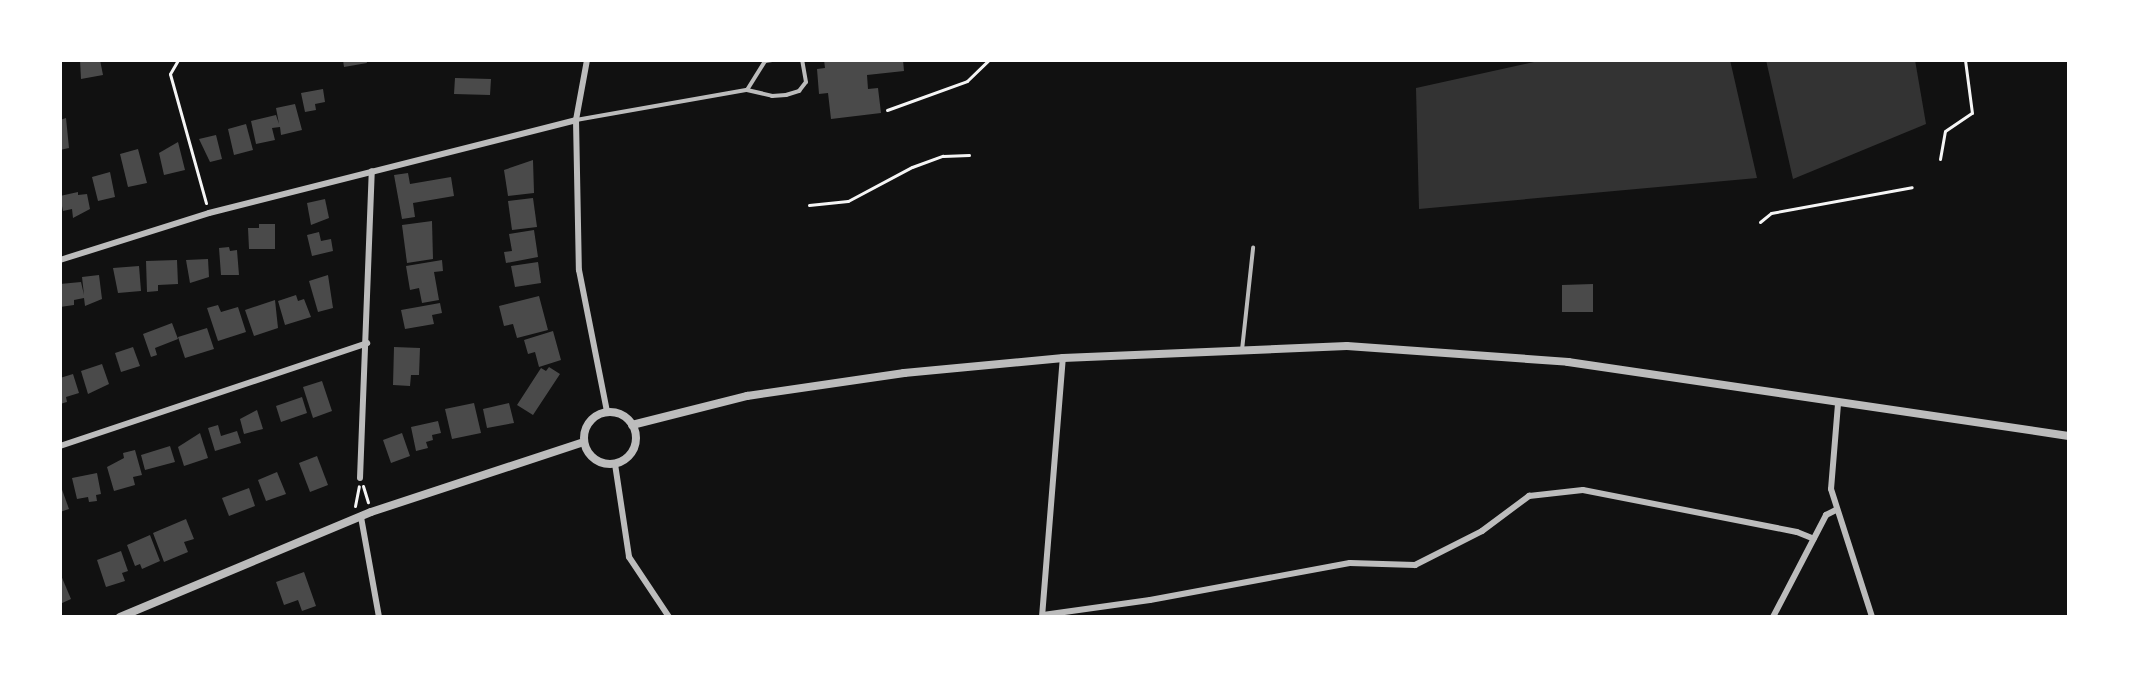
<!DOCTYPE html>
<style>
body{margin:0}
#map{position:relative;width:2129px;height:677px;overflow:hidden;background:#111;font-family:"Asap Condensed",sans-serif}
div>[style]{position:absolute}
[style*='--x']{left:calc(var(--x)*1px);top:calc(var(--y)*1px);width:calc(var(--w)*1px);rotate:calc(var(--a)*1deg)}
.water>*{inset:0;background:#333}
.building>*{inset:0;background:#4a4a4a}
.path>*{height:3px;margin:-1.5px;padding:0 1.5px;transform-origin:1.5px;border-radius:1.5px;background:#f5f5f5}
.service>*{height:4px;margin:-2px;padding:0 2px;transform-origin:2px;border-radius:2px;background:#bcbcbc}
.minor>*{height:6px;margin:-3px;padding:0 3px;transform-origin:3px;border-radius:3px;background:#bcbcbc}
.tertiary>*{height:8px;margin:-4px;padding:0 4px;transform-origin:4px;border-radius:4px;background:#bcbcbc}
.tertiary>.ring{margin:-4px;padding:0;box-sizing:content-box;background:none;border:8px solid #bcbcbc;border-radius:50%}
span{translate:-50% -50%;white-space:nowrap;text-align:center;line-height:1.15;-webkit-text-stroke:4.5px #fff;paint-order:stroke}
.frame{position:absolute;inset:0;border:62px solid #fff;pointer-events:none}
</style>
<div id="map">
<div class="water">
<i style="clip-path:polygon(1543px 60px,1730px 60px,1757px 178px,1419px 209px,1416px 88px)"></i>
<i style="clip-path:polygon(1766px 60px,1915px 60px,1926px 124px,1793px 179px)"></i>
</div>
<div class="building">
<i style="clip-path:polygon(80px 60px,100px 60px,103px 75px,81px 79px)"></i>
<i style="clip-path:polygon(343px 60px,366px 60px,367px 63px,344px 67px)"></i>
<i style="clip-path:polygon(824px 60px,903px 60px,904px 71px,867px 75px,868px 89px,878px 88px,881px 113px,831px 119px,828px 93px,819px 94px,817px 69px,825px 68px)"></i>
<i style="clip-path:polygon(455px 78px,491px 79px,490px 95px,454px 94px)"></i>
<i style="clip-path:polygon(323px 89px,325px 102px,315px 104px,316px 110px,305px 112px,301px 93px)"></i>
<i style="clip-path:polygon(295px 104px,302px 130px,281px 135px,280px 127px,272px 128px,275px 140px,256px 144px,251px 121px,276px 115px,279px 124px,276px 108px)"></i>
<i style="clip-path:polygon(66px 118px,69px 148px,60px 150px,60px 120px)"></i>
<i style="clip-path:polygon(246px 124px,253px 150px,234px 155px,228px 129px)"></i>
<i style="clip-path:polygon(216px 135px,222px 159px,210px 162px,199px 139px)"></i>
<i style="clip-path:polygon(178px 142px,185px 170px,164px 175px,159px 153px)"></i>
<i style="clip-path:polygon(138px 149px,147px 183px,128px 187px,120px 154px)"></i>
<i style="clip-path:polygon(533px 160px,534px 193px,508px 196px,504px 170px)"></i>
<i style="clip-path:polygon(110px 172px,115px 197px,98px 201px,92px 177px)"></i>
<i style="clip-path:polygon(408px 173px,410px 184px,451px 177px,454px 196px,413px 203px,415px 217px,402px 219px,394px 175px)"></i>
<i style="clip-path:polygon(78px 192px,78px 195px,87px 194px,90px 209px,73px 218px,72px 209px,63px 211px,60px 196px)"></i>
<i style="clip-path:polygon(533px 198px,537px 227px,512px 230px,508px 201px)"></i>
<i style="clip-path:polygon(325px 199px,329px 218px,311px 225px,307px 203px)"></i>
<i style="clip-path:polygon(432px 221px,433px 259px,407px 263px,402px 225px)"></i>
<i style="clip-path:polygon(259px 224px,275px 224px,275px 249px,249px 249px,248px 228px,259px 228px)"></i>
<i style="clip-path:polygon(534px 230px,538px 257px,506px 263px,504px 252px,512px 251px,509px 234px)"></i>
<i style="clip-path:polygon(319px 232px,321px 241px,331px 239px,333px 251px,312px 256px,307px 235px)"></i>
<i style="clip-path:polygon(229px 247px,230px 251px,237px 250px,239px 275px,221px 275px,219px 248px)"></i>
<i style="clip-path:polygon(208px 259px,209px 277px,190px 283px,186px 260px)"></i>
<i style="clip-path:polygon(177px 260px,178px 284px,158px 285px,158px 291px,147px 292px,146px 261px)"></i>
<i style="clip-path:polygon(442px 260px,443px 271px,434px 272px,439px 300px,422px 303px,419px 288px,410px 290px,406px 266px)"></i>
<i style="clip-path:polygon(538px 262px,541px 283px,515px 287px,511px 266px)"></i>
<i style="clip-path:polygon(139px 266px,141px 291px,118px 293px,113px 268px)"></i>
<i style="clip-path:polygon(99px 275px,102px 299px,85px 306px,84px 298px,74px 300px,74px 305px,60px 307px,60px 284px,81px 282px,84px 295px,82px 277px)"></i>
<i style="clip-path:polygon(328px 275px,333px 308px,318px 312px,309px 281px)"></i>
<i style="clip-path:polygon(1593px 284px,1593px 312px,1562px 312px,1562px 285px)"></i>
<i style="clip-path:polygon(296px 295px,298px 301px,304px 299px,311px 317px,285px 325px,278px 301px)"></i>
<i style="clip-path:polygon(539px 296px,548px 330px,517px 338px,513px 324px,504px 326px,499px 306px)"></i>
<i style="clip-path:polygon(275px 300px,278px 328px,254px 336px,245px 310px)"></i>
<i style="clip-path:polygon(440px 303px,442px 313px,432px 315px,434px 324px,405px 329px,401px 310px)"></i>
<i style="clip-path:polygon(218px 305px,221px 312px,238px 307px,246px 332px,218px 341px,207px 308px)"></i>
<i style="clip-path:polygon(172px 323px,178px 339px,155px 348px,157px 355px,151px 357px,143px 334px)"></i>
<i style="clip-path:polygon(207px 328px,214px 349px,185px 358px,178px 337px)"></i>
<i style="clip-path:polygon(553px 331px,561px 360px,539px 367px,535px 352px,528px 354px,524px 340px)"></i>
<i style="clip-path:polygon(133px 347px,140px 366px,121px 372px,115px 353px)"></i>
<i style="clip-path:polygon(394px 347px,420px 348px,419px 375px,411px 375px,410px 386px,393px 385px)"></i>
<i style="clip-path:polygon(102px 364px,109px 384px,88px 394px,81px 371px)"></i>
<i style="clip-path:polygon(549px 367px,560px 374px,533px 415px,517px 405px,541px 368px,546px 371px)"></i>
<i style="clip-path:polygon(73px 374px,79px 393px,66px 397px,67px 402px,60px 404px,60px 378px)"></i>
<i style="clip-path:polygon(322px 381px,332px 411px,313px 418px,303px 387px)"></i>
<i style="clip-path:polygon(302px 397px,307px 413px,281px 422px,276px 406px)"></i>
<i style="clip-path:polygon(474px 403px,481px 433px,452px 439px,445px 409px)"></i>
<i style="clip-path:polygon(509px 403px,514px 423px,487px 428px,483px 409px)"></i>
<i style="clip-path:polygon(257px 410px,263px 429px,244px 434px,240px 419px)"></i>
<i style="clip-path:polygon(438px 421px,441px 433px,432px 435px,433px 440px,426px 442px,428px 448px,416px 451px,411px 427px)"></i>
<i style="clip-path:polygon(218px 425px,221px 436px,237px 431px,241px 443px,215px 451px,208px 428px)"></i>
<i style="clip-path:polygon(200px 433px,208px 458px,184px 466px,178px 447px)"></i>
<i style="clip-path:polygon(402px 433px,410px 456px,391px 463px,383px 440px)"></i>
<i style="clip-path:polygon(170px 446px,175px 462px,145px 470px,141px 455px)"></i>
<i style="clip-path:polygon(135px 450px,142px 475px,133px 477px,135px 485px,114px 491px,107px 467px,124px 458px,123px 453px)"></i>
<i style="clip-path:polygon(317px 456px,328px 485px,310px 492px,299px 463px)"></i>
<i style="clip-path:polygon(277px 472px,286px 494px,266px 501px,258px 480px)"></i>
<i style="clip-path:polygon(97px 473px,101px 494px,96px 495px,97px 501px,89px 502px,88px 497px,77px 499px,72px 478px)"></i>
<i style="clip-path:polygon(60px 484px,69px 509px,60px 512px)"></i>
<i style="clip-path:polygon(249px 488px,255px 506px,229px 516px,222px 498px)"></i>
<i style="clip-path:polygon(186px 519px,194px 539px,184px 542px,188px 552px,164px 562px,153px 533px)"></i>
<i style="clip-path:polygon(150px 535px,160px 561px,142px 569px,140px 564px,135px 566px,127px 545px)"></i>
<i style="clip-path:polygon(121px 551px,128px 571px,122px 573px,125px 581px,106px 587px,97px 560px)"></i>
<i style="clip-path:polygon(304px 572px,316px 606px,302px 611px,298px 600px,284px 605px,276px 582px)"></i>
<i style="clip-path:polygon(60px 573px,71px 599px,60px 604px)"></i>
</div>
<div class="path">
<i style="--x:178;--y:60;--w:16;--a:120"></i>
<i style="--x:170;--y:74;--w:134;--a:74.4"></i>
<i style="--x:887;--y:110;--w:85;--a:-19.9"></i>
<i style="--x:967;--y:81;--w:30;--a:-44"></i>
<i style="--x:1940;--y:159;--w:28;--a:-80"></i>
<i style="--x:1945;--y:131;--w:32;--a:-34"></i>
<i style="--x:1972;--y:113;--w:53;--a:-97.5"></i>
<i style="--x:809;--y:205;--w:39;--a:-6"></i>
<i style="--x:848;--y:201;--w:72;--a:-28"></i>
<i style="--x:912;--y:167;--w:33;--a:-20"></i>
<i style="--x:943;--y:156;--w:26;--a:-2"></i>
<i style="--x:1760;--y:222;--w:14;--a:-39"></i>
<i style="--x:1771;--y:213;--w:143;--a:-10.4"></i>
<i style="--x:363;--y:486;--w:17;--a:73"></i>
<i style="--x:355;--y:506;--w:20;--a:-79"></i>
</div>
<div class="service">
<i style="--x:747;--y:90;--w:34;--a:-58"></i>
<i style="--x:765;--y:61;--w:7;--a:-8"></i>
<i style="--x:576;--y:120;--w:174;--a:-10"></i>
<i style="--x:747;--y:90;--w:26;--a:13"></i>
<i style="--x:772;--y:96;--w:14;--a:-4"></i>
<i style="--x:786;--y:95;--w:14;--a:-17"></i>
<i style="--x:799;--y:91;--w:11;--a:-52"></i>
<i style="--x:806;--y:82;--w:22;--a:-100"></i>
<i style="--x:1242;--y:350;--w:103;--a:-83.8"></i>
</div>
<div class="minor">
<i style="--x:587;--y:60;--w:61;--a:100.4"></i>
<i style="--x:576;--y:120;--w:150;--a:88.9"></i>
<i style="--x:579;--y:270;--w:145;--a:78.8"></i>
<i style="--x:60;--y:260;--w:156;--a:-17.5"></i>
<i style="--x:209;--y:213;--w:379;--a:-14.2"></i>
<i style="--x:1838;--y:404;--w:85;--a:94.7"></i>
<i style="--x:1831;--y:489;--w:134;--a:72.2"></i>
<i style="--x:60;--y:446;--w:324;--a:-18.5"></i>
<i style="--x:615;--y:464;--w:94;--a:81.4"></i>
<i style="--x:629;--y:557;--w:72;--a:56.3"></i>
<i style="--x:360;--y:478;--w:307;--a:-87.8"></i>
<i style="--x:361;--y:517;--w:102;--a:79.8"></i>
<i style="--x:1043;--y:615;--w:108;--a:-8"></i>
<i style="--x:1150;--y:600;--w:203;--a:-10.5"></i>
<i style="--x:1350;--y:563;--w:65;--a:1.8"></i>
<i style="--x:1415;--y:565;--w:75;--a:-26.9"></i>
<i style="--x:1482;--y:531;--w:59;--a:-36.7"></i>
<i style="--x:1529;--y:496;--w:54;--a:-6.3"></i>
<i style="--x:1583;--y:490;--w:218;--a:11.1"></i>
<i style="--x:1797;--y:532;--w:18;--a:22"></i>
<i style="--x:1042;--y:617;--w:260;--a:-85.4"></i>
<i style="--x:1773;--y:617;--w:115;--a:-62.5"></i>
<i style="--x:1826;--y:515;--w:11;--a:-27"></i>
</div>
<div class="tertiary">
<i class="ring" style="left:584px;top:412px;width:44px;height:44px"></i>
<i style="--x:632;--y:425;--w:119;--a:-14.2"></i>
<i style="--x:747;--y:396;--w:159;--a:-8.3"></i>
<i style="--x:904;--y:373;--w:160;--a:-5.4"></i>
<i style="--x:1063;--y:358;--w:284;--a:-2.4"></i>
<i style="--x:1347;--y:346;--w:222;--a:4.1"></i>
<i style="--x:1568;--y:362;--w:506;--a:8.4"></i>
<i style="--x:120;--y:617;--w:272;--a:-22.7"></i>
<i style="--x:371;--y:512;--w:224;--a:-18.2"></i>
</div>
<div class="frame"></div>
</div>
